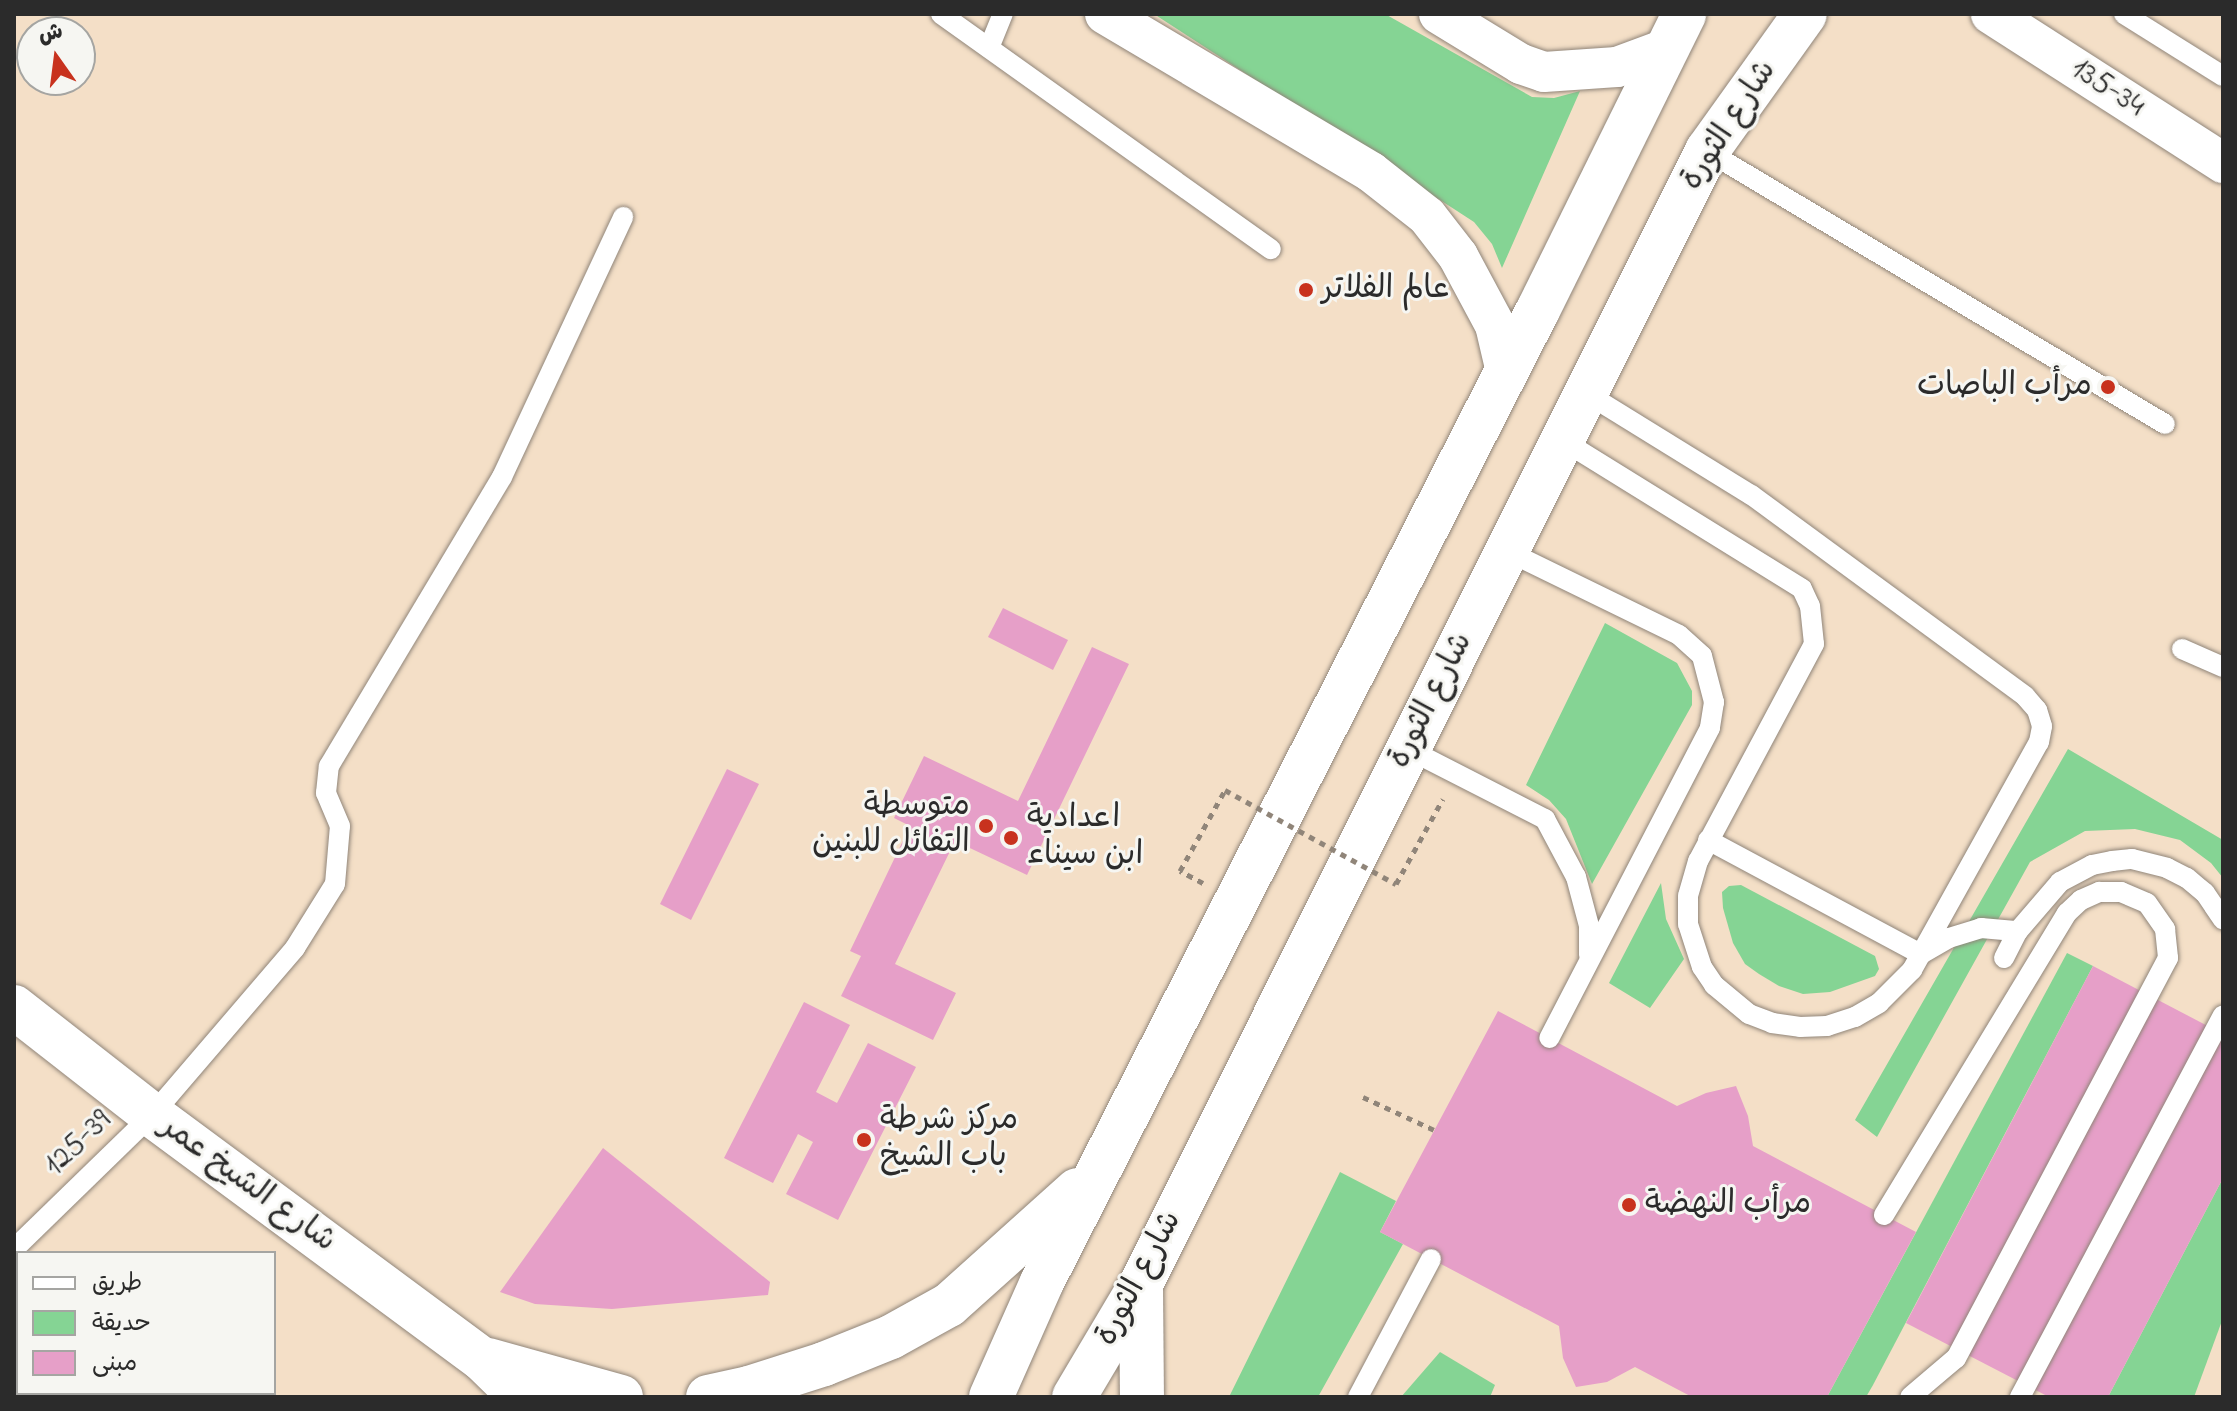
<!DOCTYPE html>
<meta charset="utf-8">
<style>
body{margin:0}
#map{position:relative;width:2237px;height:1411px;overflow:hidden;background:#f4dfc7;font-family:"Indie Flower","Playpen Sans Arabic",sans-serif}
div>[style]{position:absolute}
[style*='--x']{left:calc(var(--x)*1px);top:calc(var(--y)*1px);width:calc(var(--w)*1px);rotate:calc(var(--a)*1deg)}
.green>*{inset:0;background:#85d494}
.building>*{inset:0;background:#e69fc8}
.path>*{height:5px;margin-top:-2.5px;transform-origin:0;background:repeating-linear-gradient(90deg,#908579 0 6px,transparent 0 12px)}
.roads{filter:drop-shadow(0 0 2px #908579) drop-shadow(0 0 2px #908579)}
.lane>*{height:20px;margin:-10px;padding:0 10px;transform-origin:10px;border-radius:10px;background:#fff}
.street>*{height:40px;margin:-20px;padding:0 20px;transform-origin:20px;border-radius:20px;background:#fff}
.secondary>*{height:44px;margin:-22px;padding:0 22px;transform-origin:22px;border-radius:22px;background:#fff}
.path-bridge>*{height:5px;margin-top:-2.5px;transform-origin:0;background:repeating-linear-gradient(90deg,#908579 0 6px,transparent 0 12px)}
.dots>*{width:22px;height:22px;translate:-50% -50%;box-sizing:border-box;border:4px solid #f6f6f2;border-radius:50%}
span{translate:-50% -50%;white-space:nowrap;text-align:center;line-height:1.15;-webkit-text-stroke:6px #f6f6f2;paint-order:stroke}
.street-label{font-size:32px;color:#2b2b2b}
.poi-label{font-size:32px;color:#2b2b2b}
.left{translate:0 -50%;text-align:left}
.right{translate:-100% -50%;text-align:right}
.frame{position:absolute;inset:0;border:16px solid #2b2b2b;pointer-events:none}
.legend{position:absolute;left:16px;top:1251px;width:260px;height:144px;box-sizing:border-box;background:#f6f6f2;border:2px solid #a5a5a2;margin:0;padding:10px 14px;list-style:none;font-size:24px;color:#2b2b2b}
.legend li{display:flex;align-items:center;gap:16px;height:40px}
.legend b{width:40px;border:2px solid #a5a5a2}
.north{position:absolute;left:16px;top:16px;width:80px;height:80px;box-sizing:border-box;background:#f6f6f2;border:2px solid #a5a5a2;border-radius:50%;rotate:346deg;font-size:22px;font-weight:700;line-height:32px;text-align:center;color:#2b2b2b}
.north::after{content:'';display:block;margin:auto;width:28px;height:36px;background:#c8321e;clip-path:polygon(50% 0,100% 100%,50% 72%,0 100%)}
</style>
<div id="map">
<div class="green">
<i style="clip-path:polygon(1154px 14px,1385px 14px,1532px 97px,1554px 98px,1580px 91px,1502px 268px,1492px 244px,1474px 222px)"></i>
<i style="clip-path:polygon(1605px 623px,1677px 663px,1692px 691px,1692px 705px,1592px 884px,1566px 819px,1549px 800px,1526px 785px)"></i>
<i style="clip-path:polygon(2068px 749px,2223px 840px,2223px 878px,2211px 863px,2180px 840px,2135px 829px,2085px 831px,2030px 862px,1877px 1137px,1855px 1120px)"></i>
<i style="clip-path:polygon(1661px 883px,1666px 919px,1684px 959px,1650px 1008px,1609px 983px)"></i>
<i style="clip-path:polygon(1741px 885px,1875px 956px,1879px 969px,1875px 976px,1830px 992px,1803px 994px,1779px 986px,1759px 974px,1745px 964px,1733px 943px,1723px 908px,1722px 892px,1729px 886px)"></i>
<i style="clip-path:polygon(2067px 953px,2093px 966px,1873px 1385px,1866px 1397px,1827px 1397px)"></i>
<i style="clip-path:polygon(1340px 1172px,1396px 1201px,1380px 1232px,1403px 1244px,1318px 1397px,1229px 1397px)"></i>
<i style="clip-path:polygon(2223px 1178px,2223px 1318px,2194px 1397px,2108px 1397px)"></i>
<i style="clip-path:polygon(1440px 1352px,1495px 1385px,1490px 1397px,1401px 1397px)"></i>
</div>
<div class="building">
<i style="clip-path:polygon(1003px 608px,1068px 640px,1053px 670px,988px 637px)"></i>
<i style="clip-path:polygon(1092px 647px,1129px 664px,1027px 875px,955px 841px,895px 964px,956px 993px,933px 1040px,841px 996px,861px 956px,850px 951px,910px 826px,894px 818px,924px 756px,1018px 801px)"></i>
<i style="clip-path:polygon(727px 769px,759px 784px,691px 920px,660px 904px)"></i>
<i style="clip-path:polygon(2093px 966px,2223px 1034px,2223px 1178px,2108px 1397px,2049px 1397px,1906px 1323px)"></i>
<i style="clip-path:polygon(804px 1002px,850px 1025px,816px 1092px,837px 1103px,868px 1043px,916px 1067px,838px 1220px,786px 1194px,813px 1142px,798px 1134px,773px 1183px,724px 1158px)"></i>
<i style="clip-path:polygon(1498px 1011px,1677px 1106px,1706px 1093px,1736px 1086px,1748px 1116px,1753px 1146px,1916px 1232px,1827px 1397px,1692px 1397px,1635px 1367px,1607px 1382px,1576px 1387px,1563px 1358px,1559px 1326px,1380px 1232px)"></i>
<i style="clip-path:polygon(603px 1148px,770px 1282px,768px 1295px,612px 1309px,535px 1304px,500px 1292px)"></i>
</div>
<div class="path">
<i style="--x:1203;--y:883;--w:26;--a:-152"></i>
<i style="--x:1180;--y:871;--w:93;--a:-60.9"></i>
<i style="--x:1396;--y:884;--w:97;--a:-61.1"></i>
<i style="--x:1363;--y:1097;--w:78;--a:24.9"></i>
</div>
<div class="roads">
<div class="lane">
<i style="--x:941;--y:14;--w:405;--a:35.5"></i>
<i style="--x:2124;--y:14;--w:117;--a:32.1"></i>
<i style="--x:989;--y:48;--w:37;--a:-68"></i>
<i style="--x:1707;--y:151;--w:533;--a:30.8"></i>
<i style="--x:1562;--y:440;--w:282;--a:31.8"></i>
<i style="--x:1802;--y:589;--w:19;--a:65"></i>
<i style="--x:1810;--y:606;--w:38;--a:84"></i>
<i style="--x:1814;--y:644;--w:246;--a:118.1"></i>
<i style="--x:1698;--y:861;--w:36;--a:106"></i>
<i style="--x:1688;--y:896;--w:28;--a:90"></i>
<i style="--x:1688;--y:924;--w:45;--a:72"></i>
<i style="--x:1702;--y:967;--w:22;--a:56"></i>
<i style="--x:1714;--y:985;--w:45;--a:39.6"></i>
<i style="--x:1749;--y:1014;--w:25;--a:21"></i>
<i style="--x:1772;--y:1023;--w:28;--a:8"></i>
<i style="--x:1800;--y:1027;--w:27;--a:-2"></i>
<i style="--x:1827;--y:1026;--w:29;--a:-18"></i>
<i style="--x:1855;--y:1017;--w:28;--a:-30"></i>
<i style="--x:1879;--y:1003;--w:47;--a:-45"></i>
<i style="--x:1912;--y:970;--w:261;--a:-60.9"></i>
<i style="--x:2039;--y:742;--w:16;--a:-79"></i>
<i style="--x:2042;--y:726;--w:17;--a:-107"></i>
<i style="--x:2037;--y:710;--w:18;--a:-131"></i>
<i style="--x:2025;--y:696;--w:340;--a:-143.7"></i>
<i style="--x:1751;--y:495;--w:194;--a:-148.3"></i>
<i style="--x:1507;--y:551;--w:191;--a:26"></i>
<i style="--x:1679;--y:635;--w:31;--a:42"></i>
<i style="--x:1702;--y:656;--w:48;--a:75.4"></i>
<i style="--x:1714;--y:702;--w:26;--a:99"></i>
<i style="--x:1710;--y:728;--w:349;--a:117.4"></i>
<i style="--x:2182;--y:649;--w:45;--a:23.7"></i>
<i style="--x:1408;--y:749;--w:154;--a:27.1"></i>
<i style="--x:1545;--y:819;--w:66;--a:61.9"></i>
<i style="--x:1576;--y:877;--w:51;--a:75.1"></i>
<i style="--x:1589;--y:926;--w:29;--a:90"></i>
<i style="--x:1708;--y:840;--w:242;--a:28.2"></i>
<i style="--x:1921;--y:954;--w:32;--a:-30"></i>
<i style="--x:1949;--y:938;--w:34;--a:-17"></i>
<i style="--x:1981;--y:928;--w:37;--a:5"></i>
<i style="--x:2004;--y:958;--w:30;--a:-63"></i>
<i style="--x:2018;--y:931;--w:65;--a:-49.4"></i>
<i style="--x:2060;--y:882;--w:36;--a:-28"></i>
<i style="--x:2092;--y:865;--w:20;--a:-11"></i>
<i style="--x:2112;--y:861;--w:20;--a:-6"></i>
<i style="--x:2132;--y:859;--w:36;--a:14"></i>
<i style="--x:2167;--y:868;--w:22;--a:27"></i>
<i style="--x:2187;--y:878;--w:23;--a:40"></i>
<i style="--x:2205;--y:893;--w:32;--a:56"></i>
<i style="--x:1884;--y:1215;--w:353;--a:-58.8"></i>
<i style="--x:2067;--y:913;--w:19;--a:-43"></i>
<i style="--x:2081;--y:900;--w:20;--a:-24"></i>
<i style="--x:2099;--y:892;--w:22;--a:0"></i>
<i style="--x:2121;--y:892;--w:28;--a:23"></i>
<i style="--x:2147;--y:903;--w:32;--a:55"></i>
<i style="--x:2165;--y:929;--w:29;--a:84"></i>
<i style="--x:2168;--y:958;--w:453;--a:117.9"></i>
<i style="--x:1956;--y:1358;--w:60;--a:139.7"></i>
<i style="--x:14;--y:1249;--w:192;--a:-44.2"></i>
<i style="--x:152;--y:1115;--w:220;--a:-49.4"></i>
<i style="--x:295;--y:948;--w:75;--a:-58"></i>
<i style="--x:335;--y:884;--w:58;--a:-85.1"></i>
<i style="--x:340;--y:826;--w:36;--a:-113"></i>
<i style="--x:326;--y:793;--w:27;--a:-84"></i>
<i style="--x:329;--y:766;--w:337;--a:-59.1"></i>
<i style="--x:502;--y:477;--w:287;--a:-65"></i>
<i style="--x:196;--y:1393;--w:7;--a:34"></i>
<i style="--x:175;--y:1397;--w:5;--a:-53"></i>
<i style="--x:1358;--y:1397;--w:156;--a:-62.1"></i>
<i style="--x:2020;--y:1397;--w:432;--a:-62"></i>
</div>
<div class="street">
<i style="--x:1105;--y:14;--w:309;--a:30.7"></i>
<i style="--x:1371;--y:172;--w:71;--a:38.2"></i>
<i style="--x:1427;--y:216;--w:51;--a:52.2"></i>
<i style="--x:1458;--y:256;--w:78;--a:61.8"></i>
<i style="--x:1495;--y:325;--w:48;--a:76.8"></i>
<i style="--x:1439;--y:14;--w:96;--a:31.4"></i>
<i style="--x:1521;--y:64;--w:24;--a:19"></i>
<i style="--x:1544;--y:72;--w:73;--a:-3.9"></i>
<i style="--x:1617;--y:67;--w:54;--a:-20.4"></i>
<i style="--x:1991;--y:14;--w:276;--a:32.7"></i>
</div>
<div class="secondary">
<i style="--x:14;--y:1007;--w:175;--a:38"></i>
<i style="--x:152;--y:1115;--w:410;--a:36.5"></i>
<i style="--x:482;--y:1359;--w:54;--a:44.3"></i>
<i style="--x:1141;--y:1287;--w:110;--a:89.5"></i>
<i style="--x:488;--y:1360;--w:138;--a:15.5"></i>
<i style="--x:708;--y:1397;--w:42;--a:-12.4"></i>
<i style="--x:749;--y:1388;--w:79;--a:-17.7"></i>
<i style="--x:824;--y:1364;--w:72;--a:-21.9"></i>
<i style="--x:891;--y:1337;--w:66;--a:-28.9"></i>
<i style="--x:949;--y:1305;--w:172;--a:-41.9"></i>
<i style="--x:991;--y:1397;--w:126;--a:-66.1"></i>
<i style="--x:1042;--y:1282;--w:1091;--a:-62.97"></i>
<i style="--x:1538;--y:310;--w:330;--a:-63.7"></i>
<i style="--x:1074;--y:1397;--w:131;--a:-59.3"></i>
<i style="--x:1141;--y:1284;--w:1267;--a:-63.46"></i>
<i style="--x:1707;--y:151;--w:168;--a:-54.4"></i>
</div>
</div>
<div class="path-bridge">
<i style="--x:1225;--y:790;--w:195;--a:28.8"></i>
</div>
<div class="dots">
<i style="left:1306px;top:290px;background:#c8321e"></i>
<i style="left:2108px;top:387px;background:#c8321e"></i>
<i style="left:986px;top:826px;background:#c8321e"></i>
<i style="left:1011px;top:838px;background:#c8321e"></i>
<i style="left:864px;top:1140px;background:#c8321e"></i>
<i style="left:1629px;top:1205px;background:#c8321e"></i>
</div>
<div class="street-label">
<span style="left:2107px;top:89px;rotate:33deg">135-34</span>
<span style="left:1730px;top:126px;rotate:-57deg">شارع الثورة</span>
<span style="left:1432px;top:701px;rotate:-63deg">شارع الثورة</span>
<span style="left:79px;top:1144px;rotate:-44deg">125-39</span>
<span style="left:247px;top:1185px;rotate:36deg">شارع الشيخ عمر</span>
<span style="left:1140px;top:1279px;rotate:-62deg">شارع الثورة</span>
</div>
<div class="poi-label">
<span class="left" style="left:1322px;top:290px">عالم الفلاتر</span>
<span class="right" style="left:2092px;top:387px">مرأب الباصات</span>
<span class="right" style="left:970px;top:826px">متوسطة<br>التفائل للبنين</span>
<span class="left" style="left:1027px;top:838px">اعدادية<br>ابن سيناء</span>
<span class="left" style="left:880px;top:1140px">مركز شرطة<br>باب الشيخ</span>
<span class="left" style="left:1645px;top:1205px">مرأب النهضة</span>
</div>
<div class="frame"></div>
<ul class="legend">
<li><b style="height:10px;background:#fff"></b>طريق</li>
<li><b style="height:22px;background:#85d494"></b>حديقة</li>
<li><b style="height:22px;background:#e69fc8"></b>مبنى</li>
</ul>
<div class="north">ش</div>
</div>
